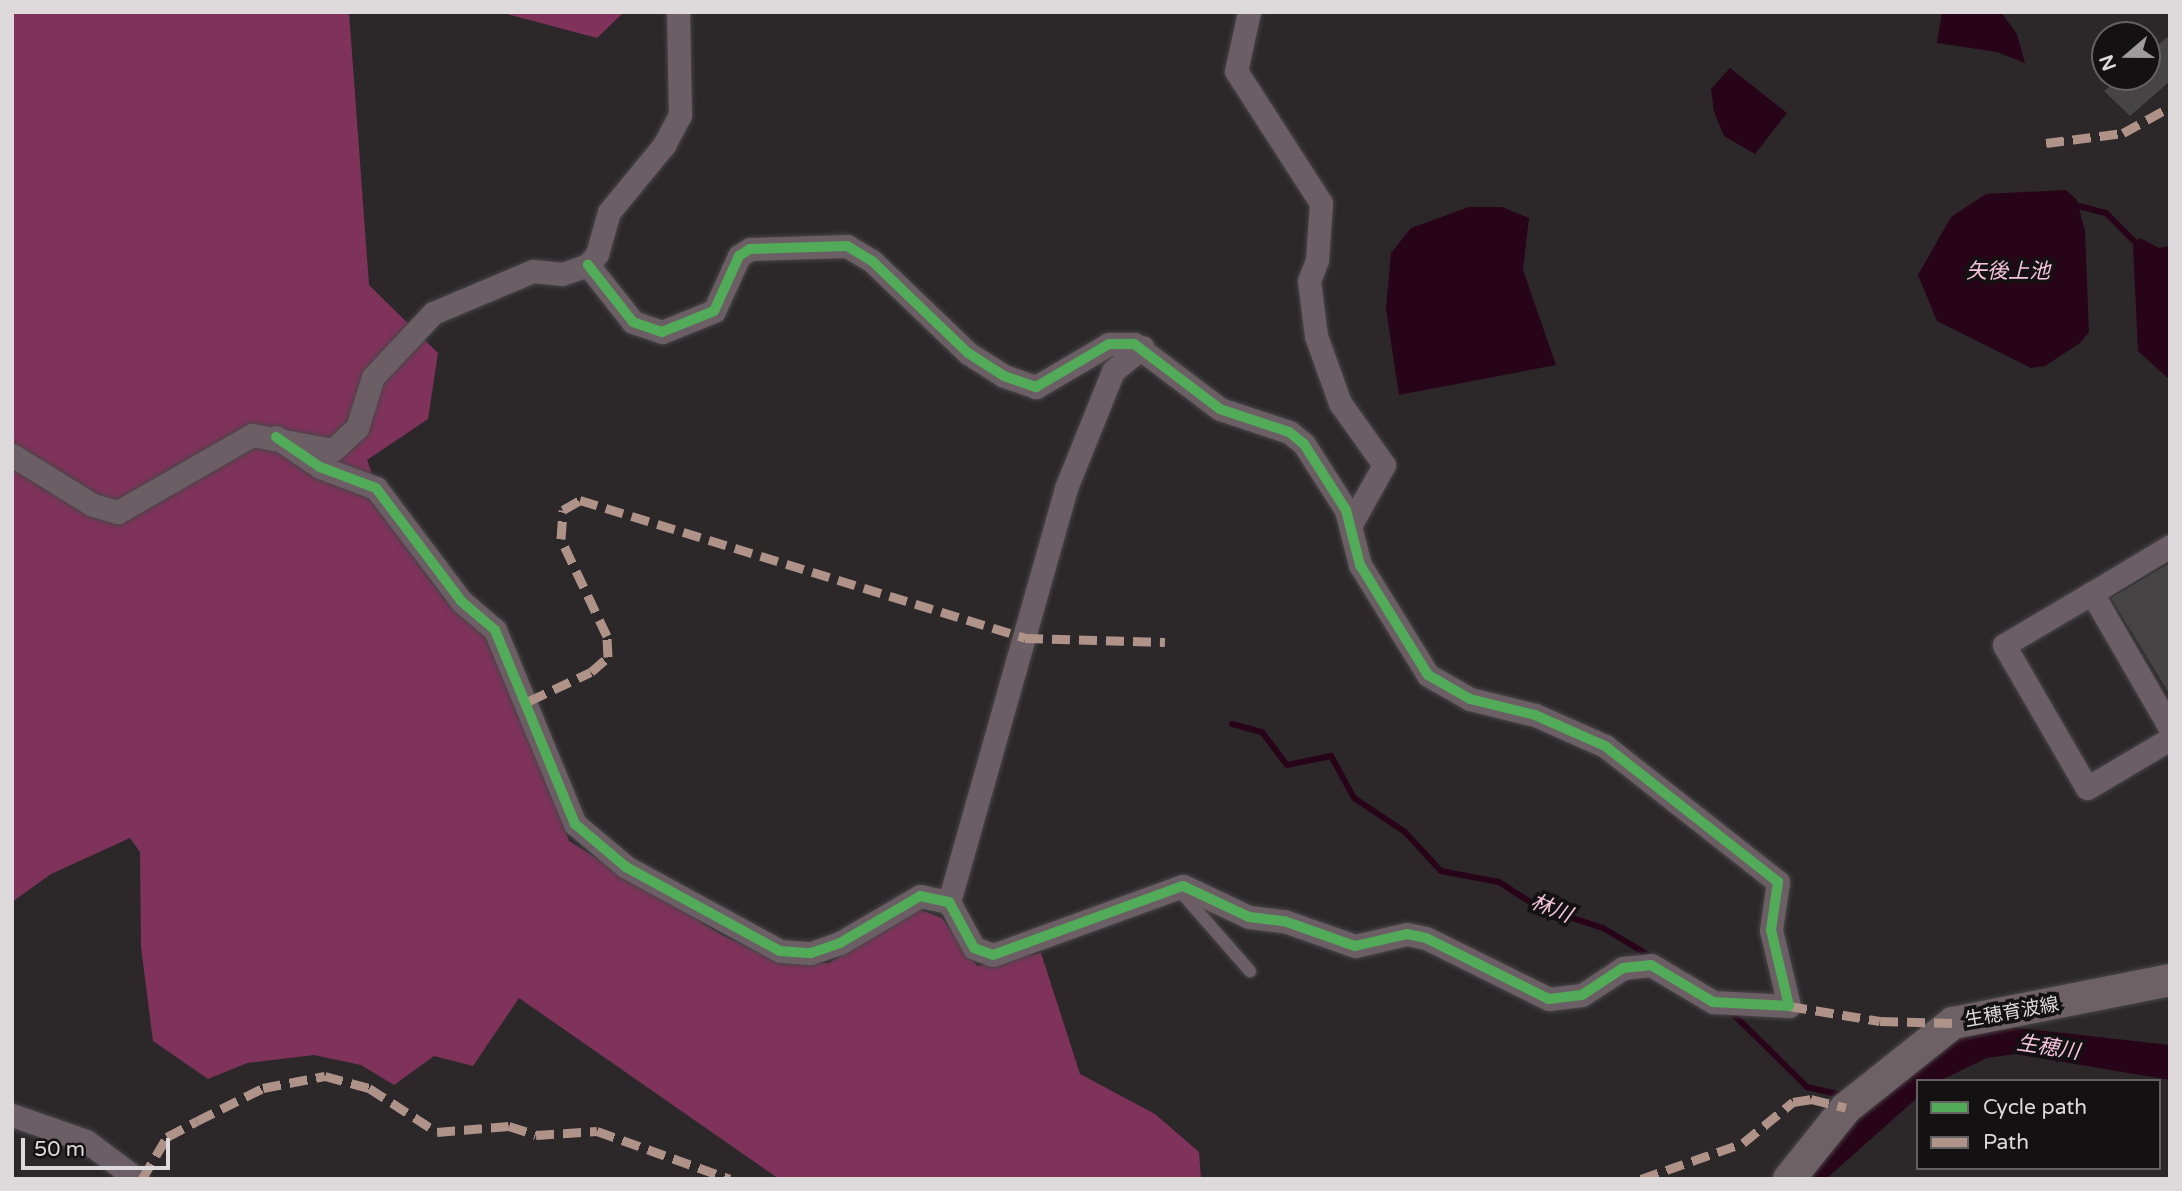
<!DOCTYPE html>
<meta charset="utf-8">
<style>
body{margin:0}
#map{position:relative;width:2182px;height:1191px;overflow:hidden;background:#2c282a;font-family:"Varela Round","Noto Sans JP",sans-serif}
div>[style]{position:absolute}
[style*='--x']{left:calc(var(--x)*1px);top:calc(var(--y)*1px);width:calc(var(--w)*1px);rotate:calc(var(--a)*1deg)}
.forest>*{inset:0;background:#7f335b}
.water>*{inset:0;background:#280418}
.stream>*{height:6px;margin:-3px;padding:0 3px;transform-origin:3px;border-radius:3px;background:#280418}
.building>*{inset:0;background:#474446}
.roads{filter:drop-shadow(0 0 2px #484546) drop-shadow(0 0 2px #484546)}
.lane>*{height:12px;margin:-6px;padding:0 6px;transform-origin:6px;border-radius:6px;background:#6b5f65}
.street>*{height:23px;margin:-11.5px;padding:0 11.5px;transform-origin:11.5px;border-radius:11.5px;background:#6b5f65}
.secondary>*{height:32px;margin:-16px;padding:0 16px;transform-origin:16px;border-radius:16px;background:#6d6166}
.quiet>*{height:9px;margin-top:-4.5px;transform-origin:0;background:repeating-linear-gradient(90deg,#af9288 0 18px,transparent 0 27px)}
.cycleway>*{height:10px;margin:-5px;padding:0 5px;transform-origin:5px;border-radius:5px;background:#51ab58}
span{translate:-50% -50%;white-space:nowrap;text-align:center;line-height:1.15;-webkit-text-stroke:7px #131112;paint-order:stroke}
.street-label{font-size:19px;color:#dedadc}
.water-label{font-size:21px;color:#f6c4da;font-style:italic}
.frame{position:absolute;inset:0;border:14px solid #dedadc;pointer-events:none}
.legend{position:absolute;left:1916px;top:1079px;width:245px;height:91px;box-sizing:border-box;background:#131112;border:2px solid #646163;margin:0;padding:9px 12px;list-style:none;font-size:21px;color:#dedadc}
.legend li{display:flex;align-items:center;gap:14px;height:35px}
.legend b{width:35px;border:2px solid #646163}
.north{position:absolute;left:2091px;top:21px;width:70px;height:70px;box-sizing:border-box;background:#131112;border:2px solid #646163;border-radius:50%;rotate:250deg;font-size:19px;font-weight:700;line-height:28px;text-align:center;color:#dedadc}
.north::after{content:'';display:block;margin:auto;width:24px;height:32px;background:#a09c9e;clip-path:polygon(50% 0,100% 100%,50% 72%,0 100%)}
.scale{position:absolute;left:21px;top:1138px;width:149px;height:32px;box-sizing:border-box;border:4px solid #dedadc;border-top:0;padding-left:9px;font-size:21px;line-height:24px;white-space:nowrap;color:#dedadc;-webkit-text-stroke:5px #131112;paint-order:stroke}
</style>
<div id="map">
<div class="forest">
<i style="clip-path:polygon(12px 12px,349px 12px,369px 285px,438px 353px,428px 419px,367px 460px,392px 528px,446px 601px,492px 640px,569px 841px,720px 934px,783px 964px,829px 963px,918px 909px,942px 918px,977px 966px,1041px 953px,1080px 1074px,1155px 1114px,1199px 1152px,1201px 1179px,779px 1179px,519px 998px,473px 1066px,434px 1056px,394px 1085px,361px 1065px,314px 1055px,247px 1063px,208px 1079px,153px 1041px,141px 947px,140px 852px,130px 838px,51px 874px,12px 902px)"></i>
<i style="clip-path:polygon(500px 12px,624px 12px,597px 38px)"></i>
</div>
<div class="water">
<i style="clip-path:polygon(1942px 12px,2001px 12px,2017px 34px,2025px 63px,1997px 52px,1937px 43px)"></i>
<i style="clip-path:polygon(1730px 68px,1787px 113px,1755px 154px,1724px 136px,1714px 112px,1711px 89px)"></i>
<i style="clip-path:polygon(2066px 190px,2077px 200px,2085px 231px,2089px 332px,2080px 343px,2045px 366px,2031px 368px,1937px 321px,1918px 275px,1951px 217px,1986px 194px)"></i>
<i style="clip-path:polygon(1469px 207px,1502px 207px,1529px 218px,1523px 270px,1556px 365px,1399px 395px,1386px 309px,1391px 253px,1411px 228px)"></i>
<i style="clip-path:polygon(2140px 238px,2159px 248px,2170px 246px,2170px 380px,2138px 351px,2133px 245px)"></i>
<i style="clip-path:polygon(2001px 1026px,2170px 1045px,2170px 1080px,2015px 1054px,1987px 1058px,1939px 1081px,1918px 1081px,1918px 1097px,1826px 1179px,1799px 1179px,1886px 1088px,1961px 1033px)"></i>
</div>
<div class="stream">
<i style="--x:2079;--y:206;--w:28;--a:15"></i>
<i style="--x:2106;--y:213;--w:40;--a:45"></i>
<i style="--x:1232;--y:724;--w:31;--a:15"></i>
<i style="--x:1262;--y:732;--w:41;--a:52.9"></i>
<i style="--x:1287;--y:765;--w:45;--a:-11.6"></i>
<i style="--x:1331;--y:756;--w:48;--a:61.3"></i>
<i style="--x:1354;--y:798;--w:61;--a:33.7"></i>
<i style="--x:1405;--y:832;--w:53;--a:47.3"></i>
<i style="--x:1441;--y:871;--w:59;--a:10.7"></i>
<i style="--x:1499;--y:882;--w:46;--a:32.7"></i>
<i style="--x:1538;--y:907;--w:68;--a:17.9"></i>
<i style="--x:1603;--y:928;--w:57;--a:30.6"></i>
<i style="--x:1731;--y:1012;--w:107;--a:44.6"></i>
<i style="--x:1807;--y:1087;--w:39;--a:13"></i>
</div>
<div class="building">
<i style="clip-path:polygon(2170px 35px,2170px 81px,2130px 116px,2104px 91px,2121px 77px,2147px 77px,2147px 54px)"></i>
<i style="clip-path:polygon(2170px 563px,2170px 695px,2111px 598px)"></i>
</div>
<div class="roads">
<div class="lane">
<i style="--x:1179;--y:890;--w:108;--a:48.8"></i>
</div>
<div class="street">
<i style="--x:1249;--y:12;--w:60;--a:102.4"></i>
<i style="--x:1236;--y:71;--w:157;--a:57.2"></i>
<i style="--x:1321;--y:203;--w:57;--a:94"></i>
<i style="--x:1317;--y:260;--w:22;--a:111"></i>
<i style="--x:1309;--y:281;--w:55;--a:82.7"></i>
<i style="--x:1316;--y:336;--w:71;--a:70.3"></i>
<i style="--x:1340;--y:403;--w:76;--a:54.6"></i>
<i style="--x:1384;--y:465;--w:68;--a:119.2"></i>
<i style="--x:276;--y:437;--w:53;--a:34.3"></i>
<i style="--x:320;--y:467;--w:60;--a:20.6"></i>
<i style="--x:376;--y:488;--w:141;--a:53"></i>
<i style="--x:461;--y:601;--w:45;--a:40.5"></i>
<i style="--x:495;--y:630;--w:210;--a:67.6"></i>
<i style="--x:575;--y:824;--w:67;--a:40.1"></i>
<i style="--x:626;--y:867;--w:175;--a:28.6"></i>
<i style="--x:780;--y:951;--w:31;--a:4"></i>
<i style="--x:811;--y:953;--w:31;--a:-19"></i>
<i style="--x:840;--y:943;--w:93;--a:-30.4"></i>
<i style="--x:920;--y:896;--w:30;--a:12"></i>
<i style="--x:949;--y:902;--w:52;--a:61.5"></i>
<i style="--x:974;--y:948;--w:20;--a:20"></i>
<i style="--x:993;--y:955;--w:202;--a:-20"></i>
<i style="--x:1183;--y:886;--w:73;--a:25.2"></i>
<i style="--x:1249;--y:917;--w:35;--a:7"></i>
<i style="--x:1284;--y:921;--w:75;--a:19.4"></i>
<i style="--x:1355;--y:946;--w:53;--a:-13"></i>
<i style="--x:1407;--y:934;--w:19;--a:12"></i>
<i style="--x:1426;--y:938;--w:137;--a:26.4"></i>
<i style="--x:1549;--y:999;--w:33;--a:-7"></i>
<i style="--x:1582;--y:995;--w:49;--a:-33.4"></i>
<i style="--x:1623;--y:968;--w:28;--a:-6"></i>
<i style="--x:1651;--y:965;--w:72;--a:30.8"></i>
<i style="--x:1713;--y:1002;--w:76;--a:3"></i>
<i style="--x:1789;--y:1006;--w:78;--a:-103.3"></i>
<i style="--x:1771;--y:930;--w:49;--a:-81.7"></i>
<i style="--x:1778;--y:882;--w:220;--a:-141.8"></i>
<i style="--x:1605;--y:746;--w:77;--a:-156.1"></i>
<i style="--x:1535;--y:715;--w:67;--a:-166.2"></i>
<i style="--x:1470;--y:699;--w:48;--a:-150.3"></i>
<i style="--x:1428;--y:675;--w:129;--a:-121.7"></i>
<i style="--x:1360;--y:565;--w:57;--a:-104.3"></i>
<i style="--x:1346;--y:510;--w:78;--a:-122.5"></i>
<i style="--x:1304;--y:444;--w:19;--a:-141"></i>
<i style="--x:1289;--y:432;--w:73;--a:-161.6"></i>
<i style="--x:1220;--y:409;--w:108;--a:-142.9"></i>
<i style="--x:1134;--y:344;--w:25;--a:180"></i>
<i style="--x:1109;--y:344;--w:85;--a:149.5"></i>
<i style="--x:1036;--y:387;--w:34;--a:-161"></i>
<i style="--x:1004;--y:376;--w:43;--a:-147.4"></i>
<i style="--x:968;--y:353;--w:133;--a:-136.2"></i>
<i style="--x:872;--y:261;--w:29;--a:-149"></i>
<i style="--x:847;--y:246;--w:97;--a:178.2"></i>
<i style="--x:750;--y:249;--w:13;--a:148"></i>
<i style="--x:739;--y:256;--w:60;--a:114.4"></i>
<i style="--x:714;--y:311;--w:56;--a:158"></i>
<i style="--x:662;--y:332;--w:31;--a:-161"></i>
<i style="--x:633;--y:322;--w:73;--a:-128.3"></i>
<i style="--x:12;--y:455;--w:95;--a:31.7"></i>
<i style="--x:93;--y:505;--w:26;--a:16"></i>
<i style="--x:118;--y:512;--w:155;--a:-29.9"></i>
<i style="--x:252;--y:435;--w:82;--a:10.5"></i>
<i style="--x:333;--y:450;--w:33;--a:-43"></i>
<i style="--x:357;--y:428;--w:53;--a:-72.6"></i>
<i style="--x:373;--y:377;--w:88;--a:-46.8"></i>
<i style="--x:433;--y:313;--w:108;--a:-22.8"></i>
<i style="--x:533;--y:271;--w:29;--a:6"></i>
<i style="--x:562;--y:274;--w:28;--a:-19"></i>
<i style="--x:588;--y:265;--w:14;--a:-51"></i>
<i style="--x:597;--y:254;--w:44;--a:-74.1"></i>
<i style="--x:609;--y:212;--w:87;--a:-50.6"></i>
<i style="--x:664;--y:145;--w:34;--a:-62"></i>
<i style="--x:680;--y:115;--w:103;--a:-91.1"></i>
<i style="--x:2170;--y:546;--w:91;--a:148.9"></i>
<i style="--x:2092;--y:593;--w:156;--a:60"></i>
<i style="--x:2092;--y:593;--w:102;--a:149.4"></i>
<i style="--x:2004;--y:645;--w:165;--a:59.9"></i>
<i style="--x:2087;--y:788;--w:96;--a:-30.6"></i>
<i style="--x:949;--y:902;--w:430;--a:-74.2"></i>
<i style="--x:1066;--y:488;--w:126;--a:-68.1"></i>
<i style="--x:1113;--y:371;--w:38;--a:-39"></i>
<i style="--x:12;--y:1115;--w:78;--a:19.4"></i>
<i style="--x:86;--y:1141;--w:64;--a:36.7"></i>
</div>
<div class="secondary">
<i style="--x:1789;--y:1179;--w:91;--a:-51.2"></i>
<i style="--x:1846;--y:1108;--w:137;--a:-38.5"></i>
<i style="--x:1953;--y:1023;--w:221;--a:-11.2"></i>
</div>
</div>
<div class="quiet">
<i style="--x:2046;--y:143;--w:78;--a:-7.4"></i>
<i style="--x:2123;--y:133;--w:54;--a:-29"></i>
<i style="--x:529;--y:701;--w:68;--a:-25.1"></i>
<i style="--x:591;--y:672;--w:23;--a:-41"></i>
<i style="--x:608;--y:657;--w:21;--a:-93"></i>
<i style="--x:607;--y:636;--w:107;--a:-115.4"></i>
<i style="--x:561;--y:539;--w:29;--a:-86"></i>
<i style="--x:563;--y:510;--w:20;--a:-30"></i>
<i style="--x:580;--y:500;--w:466;--a:17.2"></i>
<i style="--x:1025;--y:638;--w:140;--a:1.6"></i>
<i style="--x:1789;--y:1006;--w:92;--a:9.4"></i>
<i style="--x:1880;--y:1021;--w:73;--a:1.6"></i>
<i style="--x:142;--y:1179;--w:49;--a:-59.2"></i>
<i style="--x:167;--y:1137;--w:34;--a:-28"></i>
<i style="--x:197;--y:1121;--w:74;--a:-26.6"></i>
<i style="--x:263;--y:1088;--w:63;--a:-11"></i>
<i style="--x:325;--y:1076;--w:46;--a:15.3"></i>
<i style="--x:369;--y:1088;--w:81;--a:32.9"></i>
<i style="--x:437;--y:1132;--w:72;--a:-4.8"></i>
<i style="--x:509;--y:1126;--w:28;--a:18"></i>
<i style="--x:536;--y:1135;--w:61;--a:-3.8"></i>
<i style="--x:597;--y:1131;--w:141;--a:19.8"></i>
<i style="--x:1641;--y:1179;--w:108;--a:-19.4"></i>
<i style="--x:1743;--y:1143;--w:65;--a:-39.4"></i>
<i style="--x:1793;--y:1102;--w:18;--a:-9"></i>
<i style="--x:1811;--y:1099;--w:36;--a:14"></i>
</div>
<div class="cycleway">
<i style="--x:276;--y:437;--w:53;--a:34.3"></i>
<i style="--x:320;--y:467;--w:60;--a:20.6"></i>
<i style="--x:376;--y:488;--w:141;--a:53"></i>
<i style="--x:461;--y:601;--w:45;--a:40.5"></i>
<i style="--x:495;--y:630;--w:210;--a:67.6"></i>
<i style="--x:575;--y:824;--w:67;--a:40.1"></i>
<i style="--x:626;--y:867;--w:175;--a:28.6"></i>
<i style="--x:780;--y:951;--w:31;--a:4"></i>
<i style="--x:811;--y:953;--w:31;--a:-19"></i>
<i style="--x:840;--y:943;--w:93;--a:-30.4"></i>
<i style="--x:920;--y:896;--w:30;--a:12"></i>
<i style="--x:949;--y:902;--w:52;--a:61.5"></i>
<i style="--x:974;--y:948;--w:20;--a:20"></i>
<i style="--x:993;--y:955;--w:202;--a:-20"></i>
<i style="--x:1183;--y:886;--w:73;--a:25.2"></i>
<i style="--x:1249;--y:917;--w:35;--a:7"></i>
<i style="--x:1284;--y:921;--w:75;--a:19.4"></i>
<i style="--x:1355;--y:946;--w:53;--a:-13"></i>
<i style="--x:1407;--y:934;--w:19;--a:12"></i>
<i style="--x:1426;--y:938;--w:137;--a:26.4"></i>
<i style="--x:1549;--y:999;--w:33;--a:-7"></i>
<i style="--x:1582;--y:995;--w:49;--a:-33.4"></i>
<i style="--x:1623;--y:968;--w:28;--a:-6"></i>
<i style="--x:1651;--y:965;--w:72;--a:30.8"></i>
<i style="--x:1713;--y:1002;--w:76;--a:3"></i>
<i style="--x:1789;--y:1006;--w:78;--a:-103.3"></i>
<i style="--x:1771;--y:930;--w:49;--a:-81.7"></i>
<i style="--x:1778;--y:882;--w:220;--a:-141.8"></i>
<i style="--x:1605;--y:746;--w:77;--a:-156.1"></i>
<i style="--x:1535;--y:715;--w:67;--a:-166.2"></i>
<i style="--x:1470;--y:699;--w:48;--a:-150.3"></i>
<i style="--x:1428;--y:675;--w:129;--a:-121.7"></i>
<i style="--x:1360;--y:565;--w:57;--a:-104.3"></i>
<i style="--x:1346;--y:510;--w:78;--a:-122.5"></i>
<i style="--x:1304;--y:444;--w:19;--a:-141"></i>
<i style="--x:1289;--y:432;--w:73;--a:-161.6"></i>
<i style="--x:1220;--y:409;--w:108;--a:-142.9"></i>
<i style="--x:1134;--y:344;--w:25;--a:180"></i>
<i style="--x:1109;--y:344;--w:85;--a:149.5"></i>
<i style="--x:1036;--y:387;--w:34;--a:-161"></i>
<i style="--x:1004;--y:376;--w:43;--a:-147.4"></i>
<i style="--x:968;--y:353;--w:133;--a:-136.2"></i>
<i style="--x:872;--y:261;--w:29;--a:-149"></i>
<i style="--x:847;--y:246;--w:97;--a:178.2"></i>
<i style="--x:750;--y:249;--w:13;--a:148"></i>
<i style="--x:739;--y:256;--w:60;--a:114.4"></i>
<i style="--x:714;--y:311;--w:56;--a:158"></i>
<i style="--x:662;--y:332;--w:31;--a:-161"></i>
<i style="--x:633;--y:322;--w:73;--a:-128.3"></i>
</div>
<div class="street-label">
<span style="left:2012px;top:1013px;rotate:-10deg">生穂育波線</span>
</div>
<div class="water-label">
<span style="left:2008px;top:272px">矢後上池</span>
<span style="left:1551px;top:909px;rotate:22deg">林川</span>
<span style="left:2048px;top:1048px;rotate:9deg">生穂川</span>
</div>
<div class="frame"></div>
<ul class="legend">
<li><b style="height:9px;background:#51ab58"></b>Cycle path</li>
<li><b style="height:9px;background:#af9288"></b>Path</li>
</ul>
<div class="north">N</div>
<div class="scale">50 m</div>
</div>
